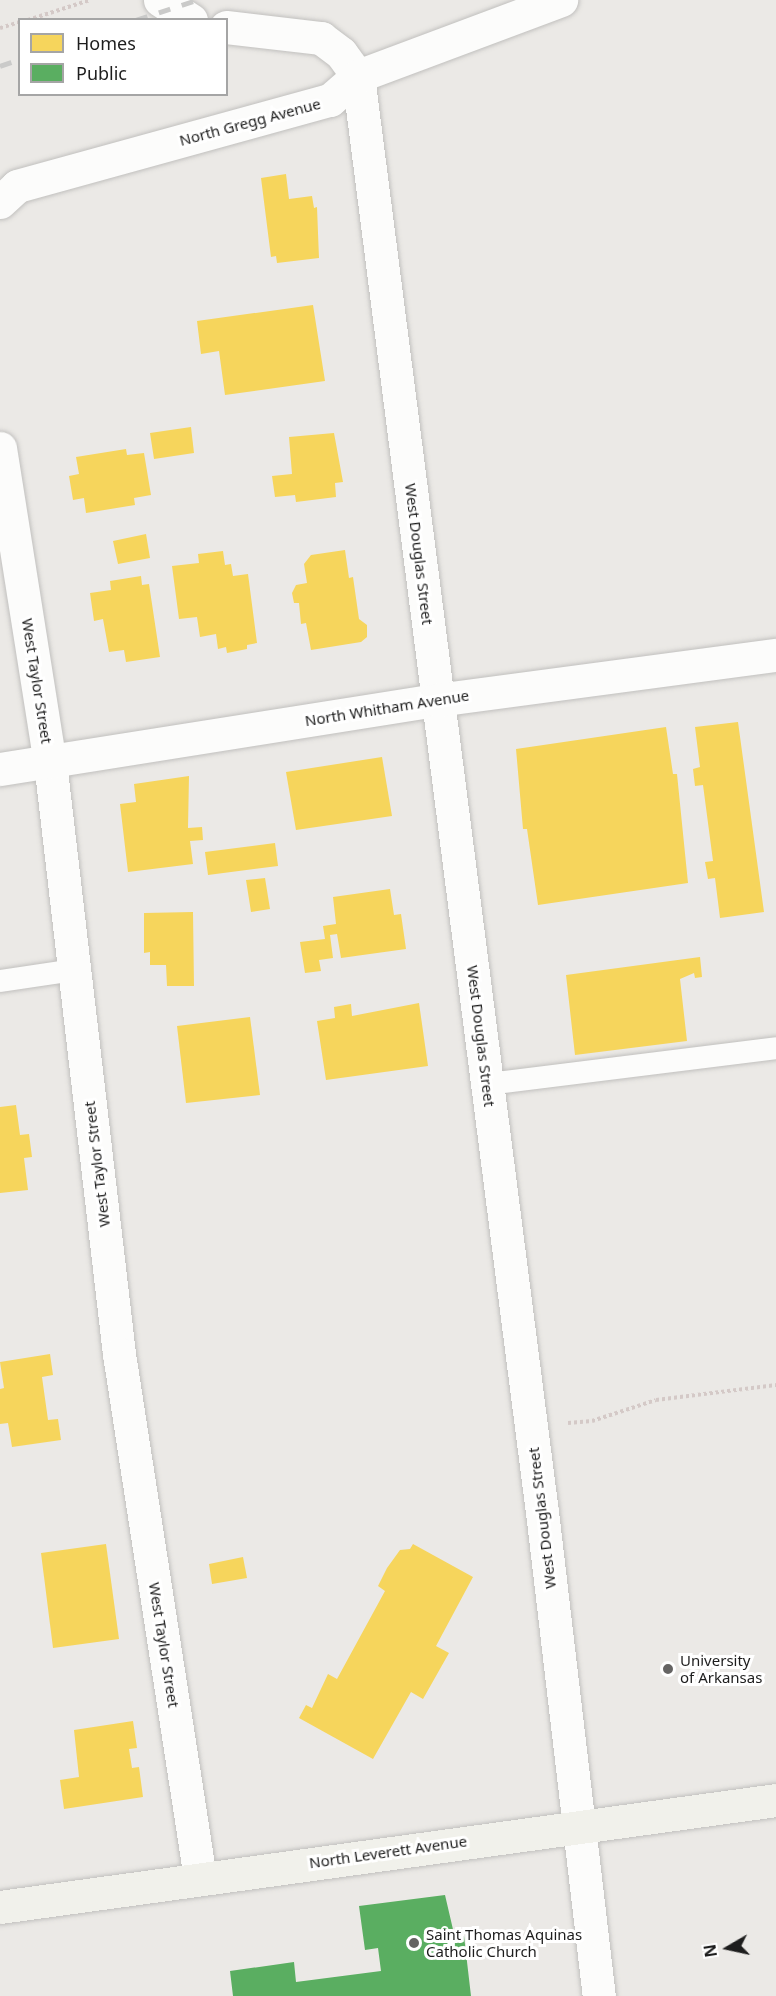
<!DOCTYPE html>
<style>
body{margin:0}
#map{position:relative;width:776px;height:1996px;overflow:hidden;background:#ebe9e6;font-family:"Noto Sans",sans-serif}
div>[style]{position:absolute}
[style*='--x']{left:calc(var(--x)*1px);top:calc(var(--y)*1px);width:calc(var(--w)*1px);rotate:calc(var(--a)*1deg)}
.homes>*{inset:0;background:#f6d55c}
.public>*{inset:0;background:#5aae61}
.path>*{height:4px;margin-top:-2px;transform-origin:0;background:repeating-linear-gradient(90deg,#d4c9c7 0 3px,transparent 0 6px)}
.roads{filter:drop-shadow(0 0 2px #c1c0be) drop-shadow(0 0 2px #c1c0be)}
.lane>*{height:22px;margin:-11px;padding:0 11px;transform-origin:11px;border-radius:11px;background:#fcfcfb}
.street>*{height:33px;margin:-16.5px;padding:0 16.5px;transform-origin:16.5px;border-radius:16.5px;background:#fcfcfb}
.secondary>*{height:33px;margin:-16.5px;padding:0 16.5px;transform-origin:16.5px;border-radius:16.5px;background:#f1f1eb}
.rail>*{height:4.5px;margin-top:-2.25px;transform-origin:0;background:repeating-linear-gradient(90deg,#cacac9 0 12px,transparent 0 24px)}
.dots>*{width:16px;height:16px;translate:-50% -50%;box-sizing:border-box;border:3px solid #fff;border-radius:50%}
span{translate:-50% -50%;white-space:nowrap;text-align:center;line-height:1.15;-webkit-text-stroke:6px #fff;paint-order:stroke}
.street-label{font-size:15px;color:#1d1d1d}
.poi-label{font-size:15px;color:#1d1d1d}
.left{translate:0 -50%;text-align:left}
.legend{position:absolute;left:18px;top:18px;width:210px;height:78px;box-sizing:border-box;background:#fff;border:2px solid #a5a5a5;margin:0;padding:8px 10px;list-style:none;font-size:18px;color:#1d1d1d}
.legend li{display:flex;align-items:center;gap:12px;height:30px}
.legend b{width:30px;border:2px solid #a5a5a5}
.north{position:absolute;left:698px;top:1918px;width:60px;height:60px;-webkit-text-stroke:4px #fff;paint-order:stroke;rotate:261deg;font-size:16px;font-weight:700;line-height:24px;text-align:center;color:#1d1d1d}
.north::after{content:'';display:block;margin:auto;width:21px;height:27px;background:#1d1d1d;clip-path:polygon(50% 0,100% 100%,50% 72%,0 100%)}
</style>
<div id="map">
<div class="homes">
<i style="clip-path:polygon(286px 174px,289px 199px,312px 196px,314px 208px,317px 207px,319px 258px,277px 263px,276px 256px,271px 257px,261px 178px)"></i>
<i style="clip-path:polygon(313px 305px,325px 381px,225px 395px,219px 351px,201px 354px,197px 321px)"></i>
<i style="clip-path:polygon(191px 427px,194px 453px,154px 459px,150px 433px)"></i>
<i style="clip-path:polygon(334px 433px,343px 482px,335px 483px,336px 497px,296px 502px,295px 495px,275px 497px,272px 476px,292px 474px,289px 437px)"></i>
<i style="clip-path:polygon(126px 449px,127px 455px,144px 453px,151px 495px,134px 498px,135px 505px,86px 513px,84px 498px,73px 500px,69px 476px,79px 474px,76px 457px)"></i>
<i style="clip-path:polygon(146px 534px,150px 558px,118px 564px,113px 541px)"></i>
<i style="clip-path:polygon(345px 550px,349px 578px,353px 577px,359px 619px,367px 625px,367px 637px,361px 642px,311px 650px,306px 623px,301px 624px,299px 603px,294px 603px,292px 593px,296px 585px,307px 583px,304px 564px,311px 555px)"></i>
<i style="clip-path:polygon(223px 551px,225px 565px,231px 564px,233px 576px,248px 574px,257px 643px,247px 645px,247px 649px,227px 653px,226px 647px,218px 649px,216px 634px,200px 637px,197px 617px,179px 619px,172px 566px,199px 563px,198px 554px)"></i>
<i style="clip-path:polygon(141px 576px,142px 585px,149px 584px,160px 657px,126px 662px,124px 650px,109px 652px,103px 619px,94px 621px,90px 593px,111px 590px,110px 581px)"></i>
<i style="clip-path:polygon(738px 722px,764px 912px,720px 918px,715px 878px,708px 879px,705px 862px,713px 861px,703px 785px,695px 786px,693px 769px,700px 767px,695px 727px)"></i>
<i style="clip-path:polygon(666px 727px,673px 774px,677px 774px,688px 883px,538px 905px,527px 829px,523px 829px,516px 749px)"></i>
<i style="clip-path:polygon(382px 757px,392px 816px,296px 830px,286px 772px)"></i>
<i style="clip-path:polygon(189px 776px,188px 828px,202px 827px,203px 840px,190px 841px,193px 864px,128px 872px,120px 804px,136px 802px,134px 784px)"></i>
<i style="clip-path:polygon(275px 843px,278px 866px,208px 875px,205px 852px)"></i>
<i style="clip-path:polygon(265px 878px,270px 909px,251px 912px,246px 880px)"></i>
<i style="clip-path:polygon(390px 889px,394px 915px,401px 914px,406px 949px,341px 958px,337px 934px,330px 935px,333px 958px,319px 960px,321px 971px,305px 973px,300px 942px,325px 939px,323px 926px,336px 924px,333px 897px)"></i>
<i style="clip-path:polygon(193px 912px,194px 986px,167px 986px,166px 965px,150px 965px,150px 952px,144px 953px,144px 913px)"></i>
<i style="clip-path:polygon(700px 957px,702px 977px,695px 978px,694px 973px,680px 979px,687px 1041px,575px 1055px,566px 975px)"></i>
<i style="clip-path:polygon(419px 1003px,428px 1066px,326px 1080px,317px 1021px,335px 1018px,334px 1007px,351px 1004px,352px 1016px)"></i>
<i style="clip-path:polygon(250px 1017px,260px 1095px,186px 1103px,177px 1026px)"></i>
<i style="clip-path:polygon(16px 1105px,20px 1135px,29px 1134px,32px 1157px,24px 1158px,28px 1190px,0 1193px,0 1107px)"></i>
<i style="clip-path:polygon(50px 1354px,53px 1375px,42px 1377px,48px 1420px,58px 1419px,61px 1440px,12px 1447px,8px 1423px,0 1424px,0 1389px,4px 1388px,0 1362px)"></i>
<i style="clip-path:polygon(106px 1544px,119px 1639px,53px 1648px,41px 1553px)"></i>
<i style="clip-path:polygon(413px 1544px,473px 1577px,436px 1646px,449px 1653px,423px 1699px,411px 1692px,373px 1759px,299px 1718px,306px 1705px,312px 1708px,328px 1674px,337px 1679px,385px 1591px,378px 1586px,387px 1568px,400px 1550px,410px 1549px)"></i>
<i style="clip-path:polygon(243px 1557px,247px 1578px,212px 1584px,209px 1564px)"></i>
<i style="clip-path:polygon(133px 1721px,137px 1748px,129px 1749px,132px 1768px,139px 1767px,143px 1797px,64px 1809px,60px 1780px,79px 1777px,74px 1730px)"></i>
</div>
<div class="public">
<i style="clip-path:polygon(445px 1895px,455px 1938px,464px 1936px,471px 1996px,233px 1996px,230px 1971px,294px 1962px,296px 1982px,381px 1971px,378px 1948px,365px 1950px,359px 1906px)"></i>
</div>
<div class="path">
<i style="--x:28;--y:20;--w:65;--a:-17.9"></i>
<i style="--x:0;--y:28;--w:21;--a:-17"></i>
<i style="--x:568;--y:1423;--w:24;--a:-5"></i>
<i style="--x:592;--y:1421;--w:67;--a:-18.2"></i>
<i style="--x:656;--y:1400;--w:121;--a:-7.1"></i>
</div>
<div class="roads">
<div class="lane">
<i style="--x:0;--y:981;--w:75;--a:-8.5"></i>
<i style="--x:488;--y:1084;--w:290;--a:-7.1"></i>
</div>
<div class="street">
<i style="--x:160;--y:0;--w:37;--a:33"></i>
<i style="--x:226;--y:27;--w:96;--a:6.6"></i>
<i style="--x:321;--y:38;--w:25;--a:37"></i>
<i style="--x:341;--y:53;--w:29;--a:54"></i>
<i style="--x:358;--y:76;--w:1448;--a:82.7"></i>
<i style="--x:542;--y:1512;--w:487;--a:83.3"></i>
<i style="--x:0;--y:202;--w:23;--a:-43"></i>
<i style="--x:17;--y:186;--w:325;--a:-15.4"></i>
<i style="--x:330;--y:100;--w:37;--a:-41"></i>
<i style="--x:358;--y:76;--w:217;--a:-20.5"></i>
<i style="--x:0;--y:448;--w:318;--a:81"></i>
<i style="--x:50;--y:762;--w:596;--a:83.35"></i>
<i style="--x:119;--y:1354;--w:530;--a:81.21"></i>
<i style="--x:0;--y:769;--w:442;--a:-9"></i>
<i style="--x:437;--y:700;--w:342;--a:-7.6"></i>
</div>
<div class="secondary">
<i style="--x:0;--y:1907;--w:783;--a:-7.85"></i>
</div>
</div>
<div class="rail">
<i style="--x:136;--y:20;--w:64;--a:-18.2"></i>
<i style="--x:0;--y:66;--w:21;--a:-19"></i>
</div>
<div class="dots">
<i style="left:668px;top:1669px;background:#656463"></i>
<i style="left:414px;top:1943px;background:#656463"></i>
</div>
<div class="street-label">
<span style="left:250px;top:122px;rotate:-15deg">North Gregg Avenue</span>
<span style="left:419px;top:554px;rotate:83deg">West Douglas Street</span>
<span style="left:37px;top:681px;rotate:81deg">West Taylor Street</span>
<span style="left:387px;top:708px;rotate:-9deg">North Whitham Avenue</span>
<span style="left:481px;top:1036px;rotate:83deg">West Douglas Street</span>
<span style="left:97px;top:1164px;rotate:-97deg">West Taylor Street</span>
<span style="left:542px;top:1518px;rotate:-97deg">West Douglas Street</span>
<span style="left:164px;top:1645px;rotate:81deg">West Taylor Street</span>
<span style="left:388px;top:1852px;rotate:-8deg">North Leverett Avenue</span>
</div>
<div class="poi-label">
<span class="left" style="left:680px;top:1669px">University<br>of Arkansas</span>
<span class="left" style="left:426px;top:1943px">Saint Thomas Aquinas<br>Catholic Church</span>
</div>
<ul class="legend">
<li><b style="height:16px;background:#f6d55c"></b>Homes</li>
<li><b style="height:16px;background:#5aae61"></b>Public</li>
</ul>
<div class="north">N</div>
</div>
